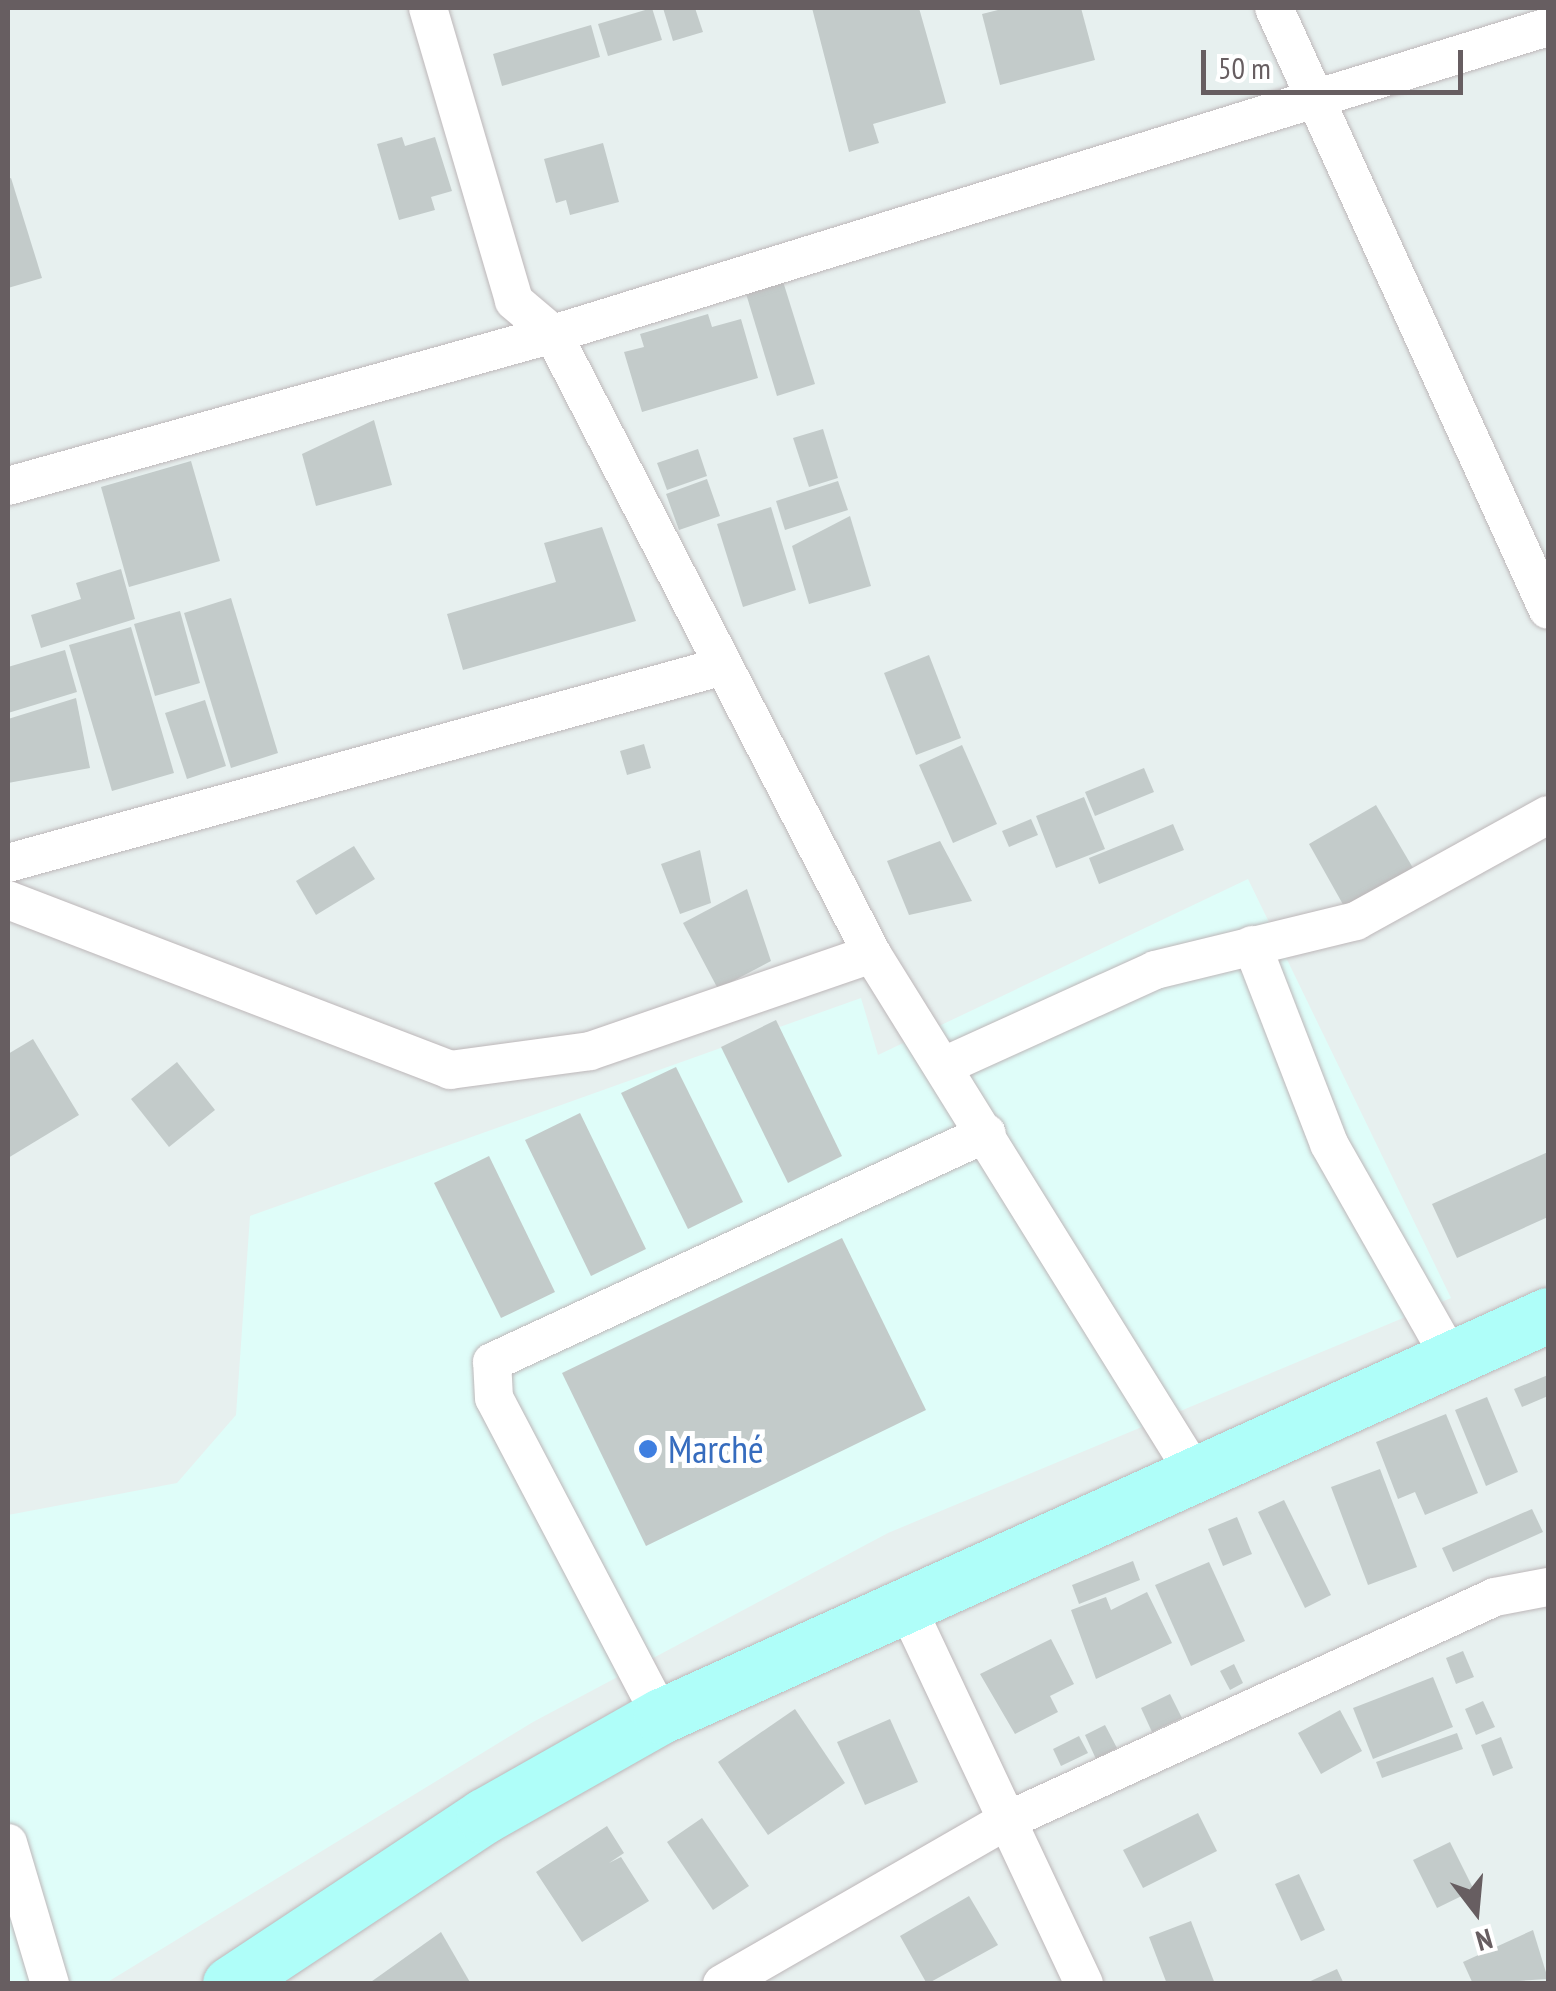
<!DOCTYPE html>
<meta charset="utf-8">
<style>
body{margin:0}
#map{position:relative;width:1556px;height:1991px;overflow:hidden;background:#e7f0ef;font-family:"PT Sans Narrow",sans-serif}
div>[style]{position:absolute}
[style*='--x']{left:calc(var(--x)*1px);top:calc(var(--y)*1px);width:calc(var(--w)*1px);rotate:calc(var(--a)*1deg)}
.commercial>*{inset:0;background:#dffdf9}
.building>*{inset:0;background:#c3cbca}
.roads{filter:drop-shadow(0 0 2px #bdb7b9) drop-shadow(0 0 2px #bdb7b9)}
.street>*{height:38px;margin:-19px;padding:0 19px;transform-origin:19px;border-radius:19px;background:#fff}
.primary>*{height:55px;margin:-27.5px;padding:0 27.5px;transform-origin:27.5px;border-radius:27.5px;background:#affef9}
.dots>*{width:28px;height:28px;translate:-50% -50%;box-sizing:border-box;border:5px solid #fff;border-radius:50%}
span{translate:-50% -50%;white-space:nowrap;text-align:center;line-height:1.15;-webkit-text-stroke:10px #fff;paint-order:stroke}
.shop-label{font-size:38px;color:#366cbe}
.left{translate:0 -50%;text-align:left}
.frame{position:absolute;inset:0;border:10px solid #675e61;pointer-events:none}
.north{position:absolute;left:1426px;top:1861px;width:100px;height:100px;-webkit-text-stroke:8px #fff;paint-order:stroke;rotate:164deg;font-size:28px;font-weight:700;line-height:40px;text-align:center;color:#675e61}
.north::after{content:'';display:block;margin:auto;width:35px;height:45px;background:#675e61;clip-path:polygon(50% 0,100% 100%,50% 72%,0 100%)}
.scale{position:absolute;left:1201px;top:50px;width:262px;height:45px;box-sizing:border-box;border:5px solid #675e61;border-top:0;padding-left:12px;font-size:30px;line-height:35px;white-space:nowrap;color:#675e61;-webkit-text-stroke:8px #fff;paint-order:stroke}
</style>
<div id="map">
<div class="commercial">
<i style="clip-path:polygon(1248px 879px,1451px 1298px,888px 1533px,533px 1722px,106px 1983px,8px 1984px,8px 1515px,177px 1483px,236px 1415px,250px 1216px,861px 998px,878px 1055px)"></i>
</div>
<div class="building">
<i style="clip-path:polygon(652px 8px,662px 40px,608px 56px,598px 24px)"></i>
<i style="clip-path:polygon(663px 8px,695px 8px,703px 32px,673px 41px)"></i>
<i style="clip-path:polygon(812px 8px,919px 8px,946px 103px,873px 124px,879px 143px,849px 152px)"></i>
<i style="clip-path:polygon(1006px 8px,1081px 8px,1095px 60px,1000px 85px,982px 14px)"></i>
<i style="clip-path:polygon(591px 25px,600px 57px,502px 86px,493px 54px)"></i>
<i style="clip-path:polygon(402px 137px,405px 146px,435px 137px,452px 191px,431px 197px,435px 210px,399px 220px,377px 144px)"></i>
<i style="clip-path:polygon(603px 143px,619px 202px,570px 215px,566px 200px,556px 203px,544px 159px)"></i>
<i style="clip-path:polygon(11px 178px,42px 278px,8px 288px,8px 179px)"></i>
<i style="clip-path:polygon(781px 275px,815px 384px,777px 396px,744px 287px)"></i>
<i style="clip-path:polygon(708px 314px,712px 327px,741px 319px,758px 378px,642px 412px,624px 352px,644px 347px,640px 334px)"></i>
<i style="clip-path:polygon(374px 420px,392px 485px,316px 506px,302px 454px)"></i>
<i style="clip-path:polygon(823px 429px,838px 478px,809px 487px,793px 438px)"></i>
<i style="clip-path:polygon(698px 449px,707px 476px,667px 490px,657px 463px)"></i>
<i style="clip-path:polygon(191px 461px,220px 561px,129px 587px,101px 487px)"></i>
<i style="clip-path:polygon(707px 479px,720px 516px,679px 530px,666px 494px)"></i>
<i style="clip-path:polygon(838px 481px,848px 510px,785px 530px,776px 501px)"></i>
<i style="clip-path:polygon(771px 507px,796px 590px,743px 607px,717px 524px)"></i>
<i style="clip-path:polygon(850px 516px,871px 586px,809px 604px,792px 546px)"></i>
<i style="clip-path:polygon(602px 527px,636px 621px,463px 670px,447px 614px,556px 582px,544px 543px)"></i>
<i style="clip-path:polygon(121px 569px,135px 619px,41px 648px,31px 615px,81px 599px,76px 583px)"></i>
<i style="clip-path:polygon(231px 598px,278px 753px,231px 768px,184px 613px)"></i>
<i style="clip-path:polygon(180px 611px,200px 683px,155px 696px,134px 624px)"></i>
<i style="clip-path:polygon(131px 627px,174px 773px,112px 791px,69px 645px)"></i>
<i style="clip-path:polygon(65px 650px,77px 692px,8px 713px,8px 667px)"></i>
<i style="clip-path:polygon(929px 655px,961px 738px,916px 755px,884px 673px)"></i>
<i style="clip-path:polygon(76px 698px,90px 768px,8px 783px,8px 719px)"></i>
<i style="clip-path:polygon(205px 700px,226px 766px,187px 779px,165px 713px)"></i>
<i style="clip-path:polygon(644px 744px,651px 768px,627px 775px,620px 751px)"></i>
<i style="clip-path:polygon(962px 745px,997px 824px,953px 843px,919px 765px)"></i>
<i style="clip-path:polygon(1144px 768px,1154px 792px,1095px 816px,1085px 792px)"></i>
<i style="clip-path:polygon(1084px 797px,1105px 849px,1056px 868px,1036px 816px)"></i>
<i style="clip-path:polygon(1376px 805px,1413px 868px,1345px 908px,1309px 844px)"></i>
<i style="clip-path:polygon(1031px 819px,1038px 835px,1009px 847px,1002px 831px)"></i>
<i style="clip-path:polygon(1173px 824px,1184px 850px,1099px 884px,1089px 858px)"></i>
<i style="clip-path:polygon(940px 841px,972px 901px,909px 915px,887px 861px)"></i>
<i style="clip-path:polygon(354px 846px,375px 879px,316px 915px,296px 881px)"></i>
<i style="clip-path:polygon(700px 850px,711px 903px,680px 914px,661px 864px)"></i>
<i style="clip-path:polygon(747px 889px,771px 961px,718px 989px,683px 923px)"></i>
<i style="clip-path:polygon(776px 1020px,842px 1156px,788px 1183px,721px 1047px)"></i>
<i style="clip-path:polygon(33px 1039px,79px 1115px,8px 1158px,8px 1054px)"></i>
<i style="clip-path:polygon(177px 1062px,215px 1110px,169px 1147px,131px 1099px)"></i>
<i style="clip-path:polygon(676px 1067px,743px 1202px,688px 1229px,621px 1093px)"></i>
<i style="clip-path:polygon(580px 1113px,646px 1249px,591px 1276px,525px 1140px)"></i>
<i style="clip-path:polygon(1548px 1152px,1548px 1217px,1457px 1258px,1432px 1204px)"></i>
<i style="clip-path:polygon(489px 1156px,555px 1292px,501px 1318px,434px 1183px)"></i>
<i style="clip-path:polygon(842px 1238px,926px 1410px,646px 1546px,562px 1373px)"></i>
<i style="clip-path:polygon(1548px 1375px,1548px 1396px,1522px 1407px,1514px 1389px)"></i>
<i style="clip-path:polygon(1487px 1397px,1518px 1472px,1486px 1486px,1455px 1410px)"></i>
<i style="clip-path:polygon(1446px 1414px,1478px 1493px,1425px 1515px,1415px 1492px,1398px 1499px,1376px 1442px)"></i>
<i style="clip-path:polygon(1380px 1469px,1417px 1567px,1368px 1585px,1331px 1487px)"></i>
<i style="clip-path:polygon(1284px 1500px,1331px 1595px,1305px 1608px,1258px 1512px)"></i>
<i style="clip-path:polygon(1532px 1509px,1543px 1532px,1453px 1572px,1442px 1548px)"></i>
<i style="clip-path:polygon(1237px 1517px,1252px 1554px,1223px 1566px,1208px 1529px)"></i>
<i style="clip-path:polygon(1133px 1561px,1140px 1580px,1079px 1604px,1072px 1585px)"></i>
<i style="clip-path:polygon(1209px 1562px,1245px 1641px,1191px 1666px,1155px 1585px)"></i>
<i style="clip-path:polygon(1147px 1592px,1172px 1643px,1096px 1679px,1071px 1610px,1106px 1597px,1111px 1610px)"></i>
<i style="clip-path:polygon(1051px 1639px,1074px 1684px,1050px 1696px,1058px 1712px,1015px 1734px,980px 1674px)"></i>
<i style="clip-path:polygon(1463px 1651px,1474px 1677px,1456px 1684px,1446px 1658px)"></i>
<i style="clip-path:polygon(1234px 1664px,1243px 1683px,1230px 1690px,1220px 1671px)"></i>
<i style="clip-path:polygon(1433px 1677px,1453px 1727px,1373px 1759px,1353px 1708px)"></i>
<i style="clip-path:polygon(1170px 1694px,1182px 1718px,1152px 1732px,1141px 1708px)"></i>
<i style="clip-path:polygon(1483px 1701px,1495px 1727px,1476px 1735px,1465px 1709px)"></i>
<i style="clip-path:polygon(795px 1709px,845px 1783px,768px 1835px,718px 1762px)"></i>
<i style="clip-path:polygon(1340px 1710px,1362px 1751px,1321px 1774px,1298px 1733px)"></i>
<i style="clip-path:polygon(890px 1719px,918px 1782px,865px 1805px,837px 1742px)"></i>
<i style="clip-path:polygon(1105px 1725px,1117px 1748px,1096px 1759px,1085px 1735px)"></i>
<i style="clip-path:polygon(1457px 1733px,1463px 1749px,1382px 1778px,1376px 1762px)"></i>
<i style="clip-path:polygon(1079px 1736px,1088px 1753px,1061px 1766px,1053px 1749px)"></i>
<i style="clip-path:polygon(1501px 1737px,1513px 1768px,1493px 1776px,1481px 1745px)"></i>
<i style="clip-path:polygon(1198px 1813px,1217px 1851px,1143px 1888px,1123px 1850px)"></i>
<i style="clip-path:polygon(702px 1818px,749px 1886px,713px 1910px,667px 1842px)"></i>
<i style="clip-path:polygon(607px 1826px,624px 1853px,609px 1863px,621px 1857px,649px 1901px,582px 1942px,536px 1872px)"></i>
<i style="clip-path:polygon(1450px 1842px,1474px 1890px,1437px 1908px,1413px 1860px)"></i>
<i style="clip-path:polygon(1299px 1874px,1325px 1930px,1301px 1941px,1275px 1884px)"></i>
<i style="clip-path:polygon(969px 1896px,998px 1945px,927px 1984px,900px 1936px)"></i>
<i style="clip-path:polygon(1191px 1921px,1215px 1984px,1167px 1984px,1149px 1937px)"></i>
<i style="clip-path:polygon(1533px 1930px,1548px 1979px,1473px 1984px,1463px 1962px)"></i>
<i style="clip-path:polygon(441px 1932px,471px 1984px,368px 1984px)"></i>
<i style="clip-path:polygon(1337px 1969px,1344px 1984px,1304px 1984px)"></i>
</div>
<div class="roads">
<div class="street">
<i style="--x:428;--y:8;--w:305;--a:73.6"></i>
<i style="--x:514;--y:301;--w:51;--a:40.2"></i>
<i style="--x:553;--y:334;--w:697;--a:62.77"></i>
<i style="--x:872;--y:954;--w:612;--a:58.15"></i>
<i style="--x:1274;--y:8;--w:661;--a:65.53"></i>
<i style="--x:8;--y:486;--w:566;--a:-15.58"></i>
<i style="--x:553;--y:334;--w:1041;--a:-17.15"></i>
<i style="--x:8;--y:863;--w:738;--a:-15.39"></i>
<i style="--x:8;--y:900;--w:474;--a:21"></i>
<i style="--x:450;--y:1070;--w:141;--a:-7.7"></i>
<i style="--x:590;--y:1051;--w:298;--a:-19"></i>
<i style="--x:1252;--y:945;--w:213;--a:68.8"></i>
<i style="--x:1329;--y:1144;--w:247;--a:60.4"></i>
<i style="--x:946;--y:1065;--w:230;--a:-24.4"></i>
<i style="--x:1155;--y:970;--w:207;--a:-13.7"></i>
<i style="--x:1356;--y:921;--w:219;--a:-28.9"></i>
<i style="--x:903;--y:1599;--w:425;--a:64.8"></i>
<i style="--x:661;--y:1716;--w:359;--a:-117.7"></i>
<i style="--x:494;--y:1398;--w:36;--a:-93"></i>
<i style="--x:492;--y:1362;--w:545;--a:-24.83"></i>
<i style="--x:8;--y:1843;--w:147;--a:73.4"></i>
<i style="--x:722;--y:1984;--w:323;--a:-29.9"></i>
<i style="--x:1002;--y:1823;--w:542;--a:-24.63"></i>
<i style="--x:1495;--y:1597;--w:54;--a:-10.7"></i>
</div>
<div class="primary">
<i style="--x:230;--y:1984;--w:305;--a:-33.5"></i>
<i style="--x:484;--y:1816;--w:203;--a:-29.5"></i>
<i style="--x:661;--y:1716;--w:973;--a:-24.33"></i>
</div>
</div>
<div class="dots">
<i style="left:648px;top:1449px;background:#3f7fe0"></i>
</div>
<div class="shop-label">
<span class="left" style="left:668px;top:1449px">Marché</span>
</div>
<div class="frame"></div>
<div class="north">N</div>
<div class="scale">50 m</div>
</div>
